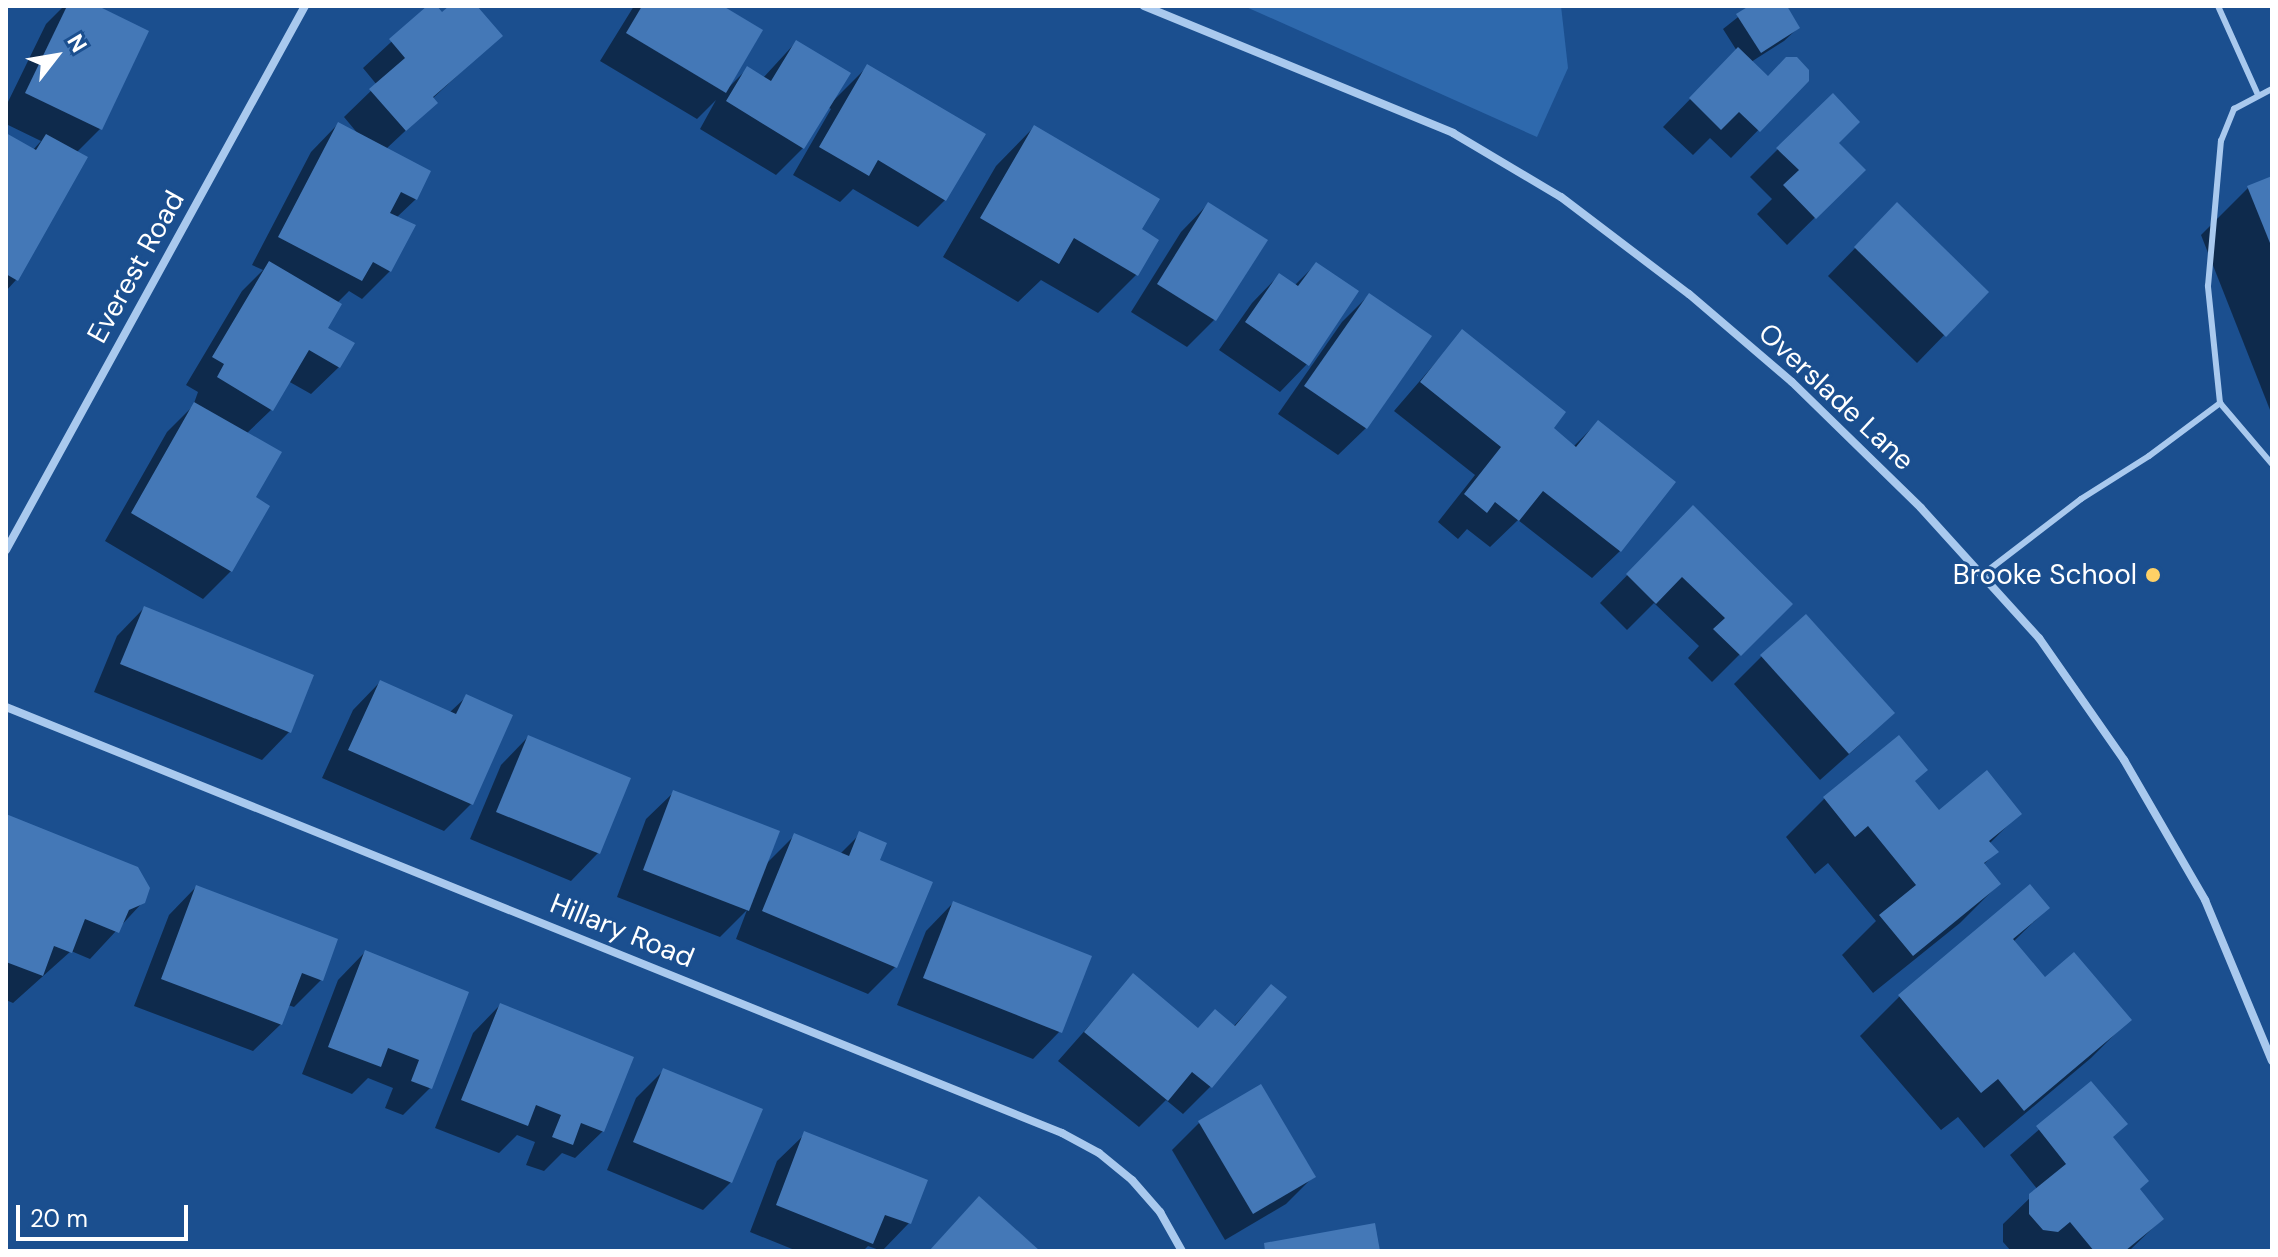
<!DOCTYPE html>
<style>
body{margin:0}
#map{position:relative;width:2278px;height:1257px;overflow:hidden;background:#1b4f8f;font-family:"DM Sans",sans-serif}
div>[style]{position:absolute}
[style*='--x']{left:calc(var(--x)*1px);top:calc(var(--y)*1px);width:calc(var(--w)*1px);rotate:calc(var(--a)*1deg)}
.green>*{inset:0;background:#2e69ad}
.shadow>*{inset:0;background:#0007}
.building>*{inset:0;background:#4478b7}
.service>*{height:6px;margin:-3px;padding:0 3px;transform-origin:3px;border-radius:3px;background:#a9c9ee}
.minor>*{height:8px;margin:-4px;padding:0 4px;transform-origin:4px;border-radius:4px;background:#a9c9ee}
.dots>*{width:22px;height:22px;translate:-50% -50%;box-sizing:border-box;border:4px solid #1b4f8f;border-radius:50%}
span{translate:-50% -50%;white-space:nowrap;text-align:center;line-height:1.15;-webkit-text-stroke:6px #1b4f8f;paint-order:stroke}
.street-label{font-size:28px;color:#fff}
.poi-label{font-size:28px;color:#fff}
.right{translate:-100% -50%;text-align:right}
.frame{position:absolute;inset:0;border:8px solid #fff;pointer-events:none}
.north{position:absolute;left:16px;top:16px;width:80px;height:80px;-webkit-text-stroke:6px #1b4f8f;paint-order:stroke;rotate:59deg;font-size:22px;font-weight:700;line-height:32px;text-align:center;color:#fff}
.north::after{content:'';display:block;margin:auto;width:28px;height:36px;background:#fff;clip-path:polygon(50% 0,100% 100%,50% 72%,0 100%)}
.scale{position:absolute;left:16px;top:1205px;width:172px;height:36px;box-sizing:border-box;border:4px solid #fff;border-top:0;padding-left:10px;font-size:24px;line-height:28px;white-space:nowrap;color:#fff;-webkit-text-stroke:6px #1b4f8f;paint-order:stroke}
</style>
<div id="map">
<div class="green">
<i style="clip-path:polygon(1244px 6px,1561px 6px,1568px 68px,1537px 137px)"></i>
</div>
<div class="shadow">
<i style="clip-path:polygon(64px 6px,93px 6px,100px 129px,76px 153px,16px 280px,6px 291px,6px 135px,33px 150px,41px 141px,6px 124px,6px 106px,46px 24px)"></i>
<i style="clip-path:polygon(430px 6px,435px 6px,442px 15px,452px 6px,474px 6px,500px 36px,432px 99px,435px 103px,386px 149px,416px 199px,396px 218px,390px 271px,362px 299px,349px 291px,337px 303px,325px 328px,339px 367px,311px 394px,288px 381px,271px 410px,246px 434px,254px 498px,268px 506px,231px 571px,203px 599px,105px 541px,167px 432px,193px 406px,198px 392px,186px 385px,242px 291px,263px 270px,252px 265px,311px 152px,338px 124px,359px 135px,344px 117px,377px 85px,363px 68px)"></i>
<i style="clip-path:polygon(634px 6px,720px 6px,728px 88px,747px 69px,763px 78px,796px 42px,834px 100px,867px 67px,945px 200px,918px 227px,853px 189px,840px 202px,793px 175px,831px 109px,828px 107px,803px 148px,776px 175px,700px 129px,716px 100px,697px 119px,600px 61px)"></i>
<i style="clip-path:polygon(1752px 6px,1784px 6px,1798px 28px,1784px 41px,1751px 62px,1767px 79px,1807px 80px,1731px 158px,1710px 138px,1693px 155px,1663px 127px,1737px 51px,1723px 29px)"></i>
<i style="clip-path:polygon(1034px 127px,1139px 230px,1137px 274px,1098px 313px,1041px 280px,1018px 302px,943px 257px,996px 166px)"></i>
<i style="clip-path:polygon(1836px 143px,1863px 170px,1787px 245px,1757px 214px,1772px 199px,1750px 177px,1778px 149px)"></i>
<i style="clip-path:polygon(2272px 178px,2272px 415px,2201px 235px,2248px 188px)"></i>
<i style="clip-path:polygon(1208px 204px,1265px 240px,1214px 320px,1187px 347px,1131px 312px,1181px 232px)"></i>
<i style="clip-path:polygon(1897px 205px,1986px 292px,1917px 363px,1828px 276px)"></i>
<i style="clip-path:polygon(1316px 264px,1307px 364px,1280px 392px,1219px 350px,1252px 303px,1279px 275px,1294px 286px)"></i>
<i style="clip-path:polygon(1369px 295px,1366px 428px,1338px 455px,1278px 414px,1342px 322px)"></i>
<i style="clip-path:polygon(1462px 332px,1551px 429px,1573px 447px,1598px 422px,1620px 551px,1592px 578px,1518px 520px,1490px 547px,1467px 529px,1458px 539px,1438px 522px,1475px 475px,1394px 411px)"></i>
<i style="clip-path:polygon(1693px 508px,1790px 604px,1712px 682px,1688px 658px,1699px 646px,1654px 603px,1627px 630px,1600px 603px)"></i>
<i style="clip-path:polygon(144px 608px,289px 732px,262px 760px,94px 692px,117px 636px)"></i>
<i style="clip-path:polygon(1762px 656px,1865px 740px,1820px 780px,1734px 684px)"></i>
<i style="clip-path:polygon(380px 682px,449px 713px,466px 697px,471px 804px,444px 831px,322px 778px,353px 710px)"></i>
<i style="clip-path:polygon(528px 737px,598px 853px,571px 881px,470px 839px,501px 765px)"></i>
<i style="clip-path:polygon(1913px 782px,1938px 812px,2019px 814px,1989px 844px,1996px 852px,1983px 865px,1999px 884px,1960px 923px,1873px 993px,1842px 955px,1876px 921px,1828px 863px,1815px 874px,1786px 837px,1825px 798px)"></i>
<i style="clip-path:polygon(674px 792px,765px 865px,795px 835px,840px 854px,860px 834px,877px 861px,896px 966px,868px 994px,736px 939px,747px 910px,720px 937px,617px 897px,646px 819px)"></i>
<i style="clip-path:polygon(6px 816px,143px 902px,90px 959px,71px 951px,13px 1003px,6px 1000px)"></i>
<i style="clip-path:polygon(2030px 886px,2048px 908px,2013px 942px,2044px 980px,2129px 1020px,2091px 1058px,1984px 1148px,1958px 1117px,1941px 1130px,1860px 1036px,1899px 997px)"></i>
<i style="clip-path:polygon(196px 887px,321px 980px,294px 1007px,288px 1005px,281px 1024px,253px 1051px,134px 1006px,169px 915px)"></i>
<i style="clip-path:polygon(953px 903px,1060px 1031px,1033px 1059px,897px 1005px,926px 931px)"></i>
<i style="clip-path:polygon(365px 952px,467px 993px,430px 1088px,403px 1115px,385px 1108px,393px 1088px,368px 1078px,352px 1094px,302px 1074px,338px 980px)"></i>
<i style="clip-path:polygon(1133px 976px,1197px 1029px,1233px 1027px,1271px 986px,1210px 1087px,1183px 1114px,1166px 1100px,1139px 1127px,1058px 1061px)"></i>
<i style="clip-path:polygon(500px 1005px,603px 1131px,575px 1158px,562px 1153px,544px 1171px,526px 1165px,535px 1142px,517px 1135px,499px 1153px,435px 1128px,473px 1033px)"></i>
<i style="clip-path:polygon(664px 1070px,731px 1182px,703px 1210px,607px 1170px,636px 1098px)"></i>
<i style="clip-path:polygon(2091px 1084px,2111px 1138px,2138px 1190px,2162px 1219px,2129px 1251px,2011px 1251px,2003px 1242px,2003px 1224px,2038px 1190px,2010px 1155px)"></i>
<i style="clip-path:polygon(1199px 1123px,1313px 1177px,1286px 1204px,1225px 1240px,1172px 1150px)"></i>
<i style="clip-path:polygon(805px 1134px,909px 1223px,882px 1251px,868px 1246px,863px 1251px,797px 1251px,750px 1232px,777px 1161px)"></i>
</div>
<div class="building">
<i style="clip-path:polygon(67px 6px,98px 6px,149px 31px,102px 130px,25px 93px)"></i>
<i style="clip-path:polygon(427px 6px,437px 6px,442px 12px,449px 6px,477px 6px,503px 36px,433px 97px,438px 103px,406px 131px,369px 89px,405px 58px,389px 39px)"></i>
<i style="clip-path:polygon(642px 6px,723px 6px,763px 30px,726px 93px,626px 33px)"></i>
<i style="clip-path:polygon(1749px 6px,1787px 6px,1800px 28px,1761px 53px,1736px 14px)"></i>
<i style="clip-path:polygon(796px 40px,851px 73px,804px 149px,726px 101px,747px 66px,771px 81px)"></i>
<i style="clip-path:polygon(1738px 47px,1768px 76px,1786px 57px,1797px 57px,1809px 70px,1809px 81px,1760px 132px,1739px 112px,1721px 130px,1689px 98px)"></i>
<i style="clip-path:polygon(867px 64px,986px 134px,946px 201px,878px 160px,869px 176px,819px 147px)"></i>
<i style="clip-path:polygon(1833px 93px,1860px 122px,1839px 143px,1866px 170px,1816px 219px,1783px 185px,1799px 170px,1776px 148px)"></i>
<i style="clip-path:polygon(338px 122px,431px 171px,417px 200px,401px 192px,390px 213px,416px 225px,391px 272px,373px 262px,362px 281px,278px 237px)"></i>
<i style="clip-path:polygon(1034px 125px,1160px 199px,1142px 229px,1159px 240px,1138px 276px,1074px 238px,1059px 264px,980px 218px)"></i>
<i style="clip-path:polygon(6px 133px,36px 150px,46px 134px,88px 157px,18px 281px,6px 274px)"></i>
<i style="clip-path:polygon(2272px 176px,2272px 248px,2247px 186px)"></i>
<i style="clip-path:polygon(1208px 202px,1268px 240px,1216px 321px,1157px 284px)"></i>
<i style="clip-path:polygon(1897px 202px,1989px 292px,1946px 337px,1854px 247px)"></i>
<i style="clip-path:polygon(269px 261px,342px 304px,328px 328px,355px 343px,340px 368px,309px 350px,273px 411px,217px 377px,224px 364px,212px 357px)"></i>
<i style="clip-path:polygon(1316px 262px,1359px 291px,1309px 366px,1245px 322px,1279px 273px,1298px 286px)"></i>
<i style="clip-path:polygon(1369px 293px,1432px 336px,1367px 429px,1304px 386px)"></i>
<i style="clip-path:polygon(1462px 329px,1566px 412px,1554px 428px,1576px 447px,1598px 420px,1676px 482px,1621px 552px,1543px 491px,1519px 521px,1495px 502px,1487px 513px,1464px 494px,1501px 447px,1420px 382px)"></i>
<i style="clip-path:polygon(194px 402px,282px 452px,256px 497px,270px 506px,232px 572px,131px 513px)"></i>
<i style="clip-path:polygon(1693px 505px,1793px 604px,1741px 656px,1713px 629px,1725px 618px,1682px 577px,1656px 604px,1626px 574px)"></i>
<i style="clip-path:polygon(144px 606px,314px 675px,291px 733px,120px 664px)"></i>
<i style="clip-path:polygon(1806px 614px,1895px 713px,1849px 754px,1760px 655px)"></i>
<i style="clip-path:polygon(380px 680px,456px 714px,466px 694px,513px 715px,473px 805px,348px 750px)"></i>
<i style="clip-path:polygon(528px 735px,631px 778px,600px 854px,496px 812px)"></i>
<i style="clip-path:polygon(1899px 735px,1928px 770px,1915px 781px,1939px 810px,1987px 770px,2022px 814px,1989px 841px,1999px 852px,1984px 863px,2001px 884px,1913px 956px,1879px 915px,1916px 885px,1868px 826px,1855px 837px,1823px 797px)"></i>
<i style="clip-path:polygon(673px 790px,780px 831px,749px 911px,643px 870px)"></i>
<i style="clip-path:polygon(6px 814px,138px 867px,150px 888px,145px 903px,129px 910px,119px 933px,85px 919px,72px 953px,54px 946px,43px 976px,6px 962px)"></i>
<i style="clip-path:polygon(859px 831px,887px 843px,880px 860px,933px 882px,897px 968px,762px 911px,794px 833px,849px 856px)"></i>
<i style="clip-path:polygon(2030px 884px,2050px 908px,2013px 939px,2045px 977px,2074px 952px,2132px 1020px,2024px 1111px,1998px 1079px,1981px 1093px,1898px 995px)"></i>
<i style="clip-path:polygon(196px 885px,338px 939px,323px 981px,302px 973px,282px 1025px,161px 979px)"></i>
<i style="clip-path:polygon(953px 901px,1092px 956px,1062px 1033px,923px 978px)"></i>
<i style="clip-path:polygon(365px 950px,469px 992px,432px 1089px,411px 1081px,419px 1060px,388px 1048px,381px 1067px,328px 1047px)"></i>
<i style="clip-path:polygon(1133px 973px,1198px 1028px,1215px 1009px,1235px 1026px,1271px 984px,1287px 997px,1212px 1088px,1192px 1072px,1168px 1101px,1084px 1032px)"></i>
<i style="clip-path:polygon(500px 1003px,634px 1057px,604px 1132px,581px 1123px,573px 1145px,552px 1137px,561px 1115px,536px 1105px,528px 1126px,461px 1100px)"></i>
<i style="clip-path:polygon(663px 1068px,763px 1109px,732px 1183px,633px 1142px)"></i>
<i style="clip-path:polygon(2091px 1081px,2128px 1124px,2113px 1137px,2149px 1181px,2140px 1189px,2164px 1219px,2125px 1251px,2094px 1251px,2070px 1222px,2058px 1232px,2043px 1230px,2029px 1214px,2029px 1194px,2066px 1164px,2036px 1126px)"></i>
<i style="clip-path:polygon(1261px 1084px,1316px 1177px,1253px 1214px,1198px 1121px)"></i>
<i style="clip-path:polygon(804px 1131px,928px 1180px,911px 1224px,885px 1215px,873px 1244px,776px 1205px)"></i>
<i style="clip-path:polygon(979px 1196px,1040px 1251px,929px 1251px)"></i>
<i style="clip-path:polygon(1375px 1223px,1380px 1251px,1265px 1251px,1264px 1243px)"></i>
</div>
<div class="service">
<i style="--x:2218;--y:6;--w:98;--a:65.8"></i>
<i style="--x:2220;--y:403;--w:80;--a:49.6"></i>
<i style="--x:1982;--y:575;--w:125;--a:-37.5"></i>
<i style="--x:2081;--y:499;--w:80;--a:-32.3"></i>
<i style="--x:2149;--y:456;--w:89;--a:-36.7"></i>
<i style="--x:2220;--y:403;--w:118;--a:-95.9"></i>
<i style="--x:2208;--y:286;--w:146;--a:-84.9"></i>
<i style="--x:2221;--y:141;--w:35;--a:-68"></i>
<i style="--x:2234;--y:109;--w:43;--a:-27.8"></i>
</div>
<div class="minor">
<i style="--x:1144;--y:6;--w:334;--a:22.3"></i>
<i style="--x:1453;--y:133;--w:126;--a:30.7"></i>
<i style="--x:1561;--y:197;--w:161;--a:37.2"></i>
<i style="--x:1689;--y:294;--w:135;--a:40.5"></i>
<i style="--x:1792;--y:382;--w:180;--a:44.3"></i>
<i style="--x:1921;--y:508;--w:176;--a:47.8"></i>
<i style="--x:2039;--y:638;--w:149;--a:55.1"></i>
<i style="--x:2124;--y:760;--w:162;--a:59.9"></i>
<i style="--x:2205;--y:900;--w:174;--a:67.4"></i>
<i style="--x:6;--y:550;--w:621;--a:-61.21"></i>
<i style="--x:6;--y:707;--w:1139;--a:21.97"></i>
<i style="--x:1062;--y:1133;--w:42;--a:28.4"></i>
<i style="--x:1099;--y:1153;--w:43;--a:39.3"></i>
<i style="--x:1132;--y:1180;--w:43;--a:48.8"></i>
<i style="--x:1160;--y:1212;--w:45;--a:60.6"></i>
</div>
<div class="dots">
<i style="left:2153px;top:575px;background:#ffd166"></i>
</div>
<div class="street-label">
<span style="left:136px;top:267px;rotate:-61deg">Everest Road</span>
<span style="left:1836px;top:397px;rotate:43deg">Overslade Lane</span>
<span style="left:622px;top:931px;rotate:22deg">Hillary Road</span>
</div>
<div class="poi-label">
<span class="right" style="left:2137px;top:575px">Brooke School</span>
</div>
<div class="frame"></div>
<div class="north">N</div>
<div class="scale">20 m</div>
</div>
